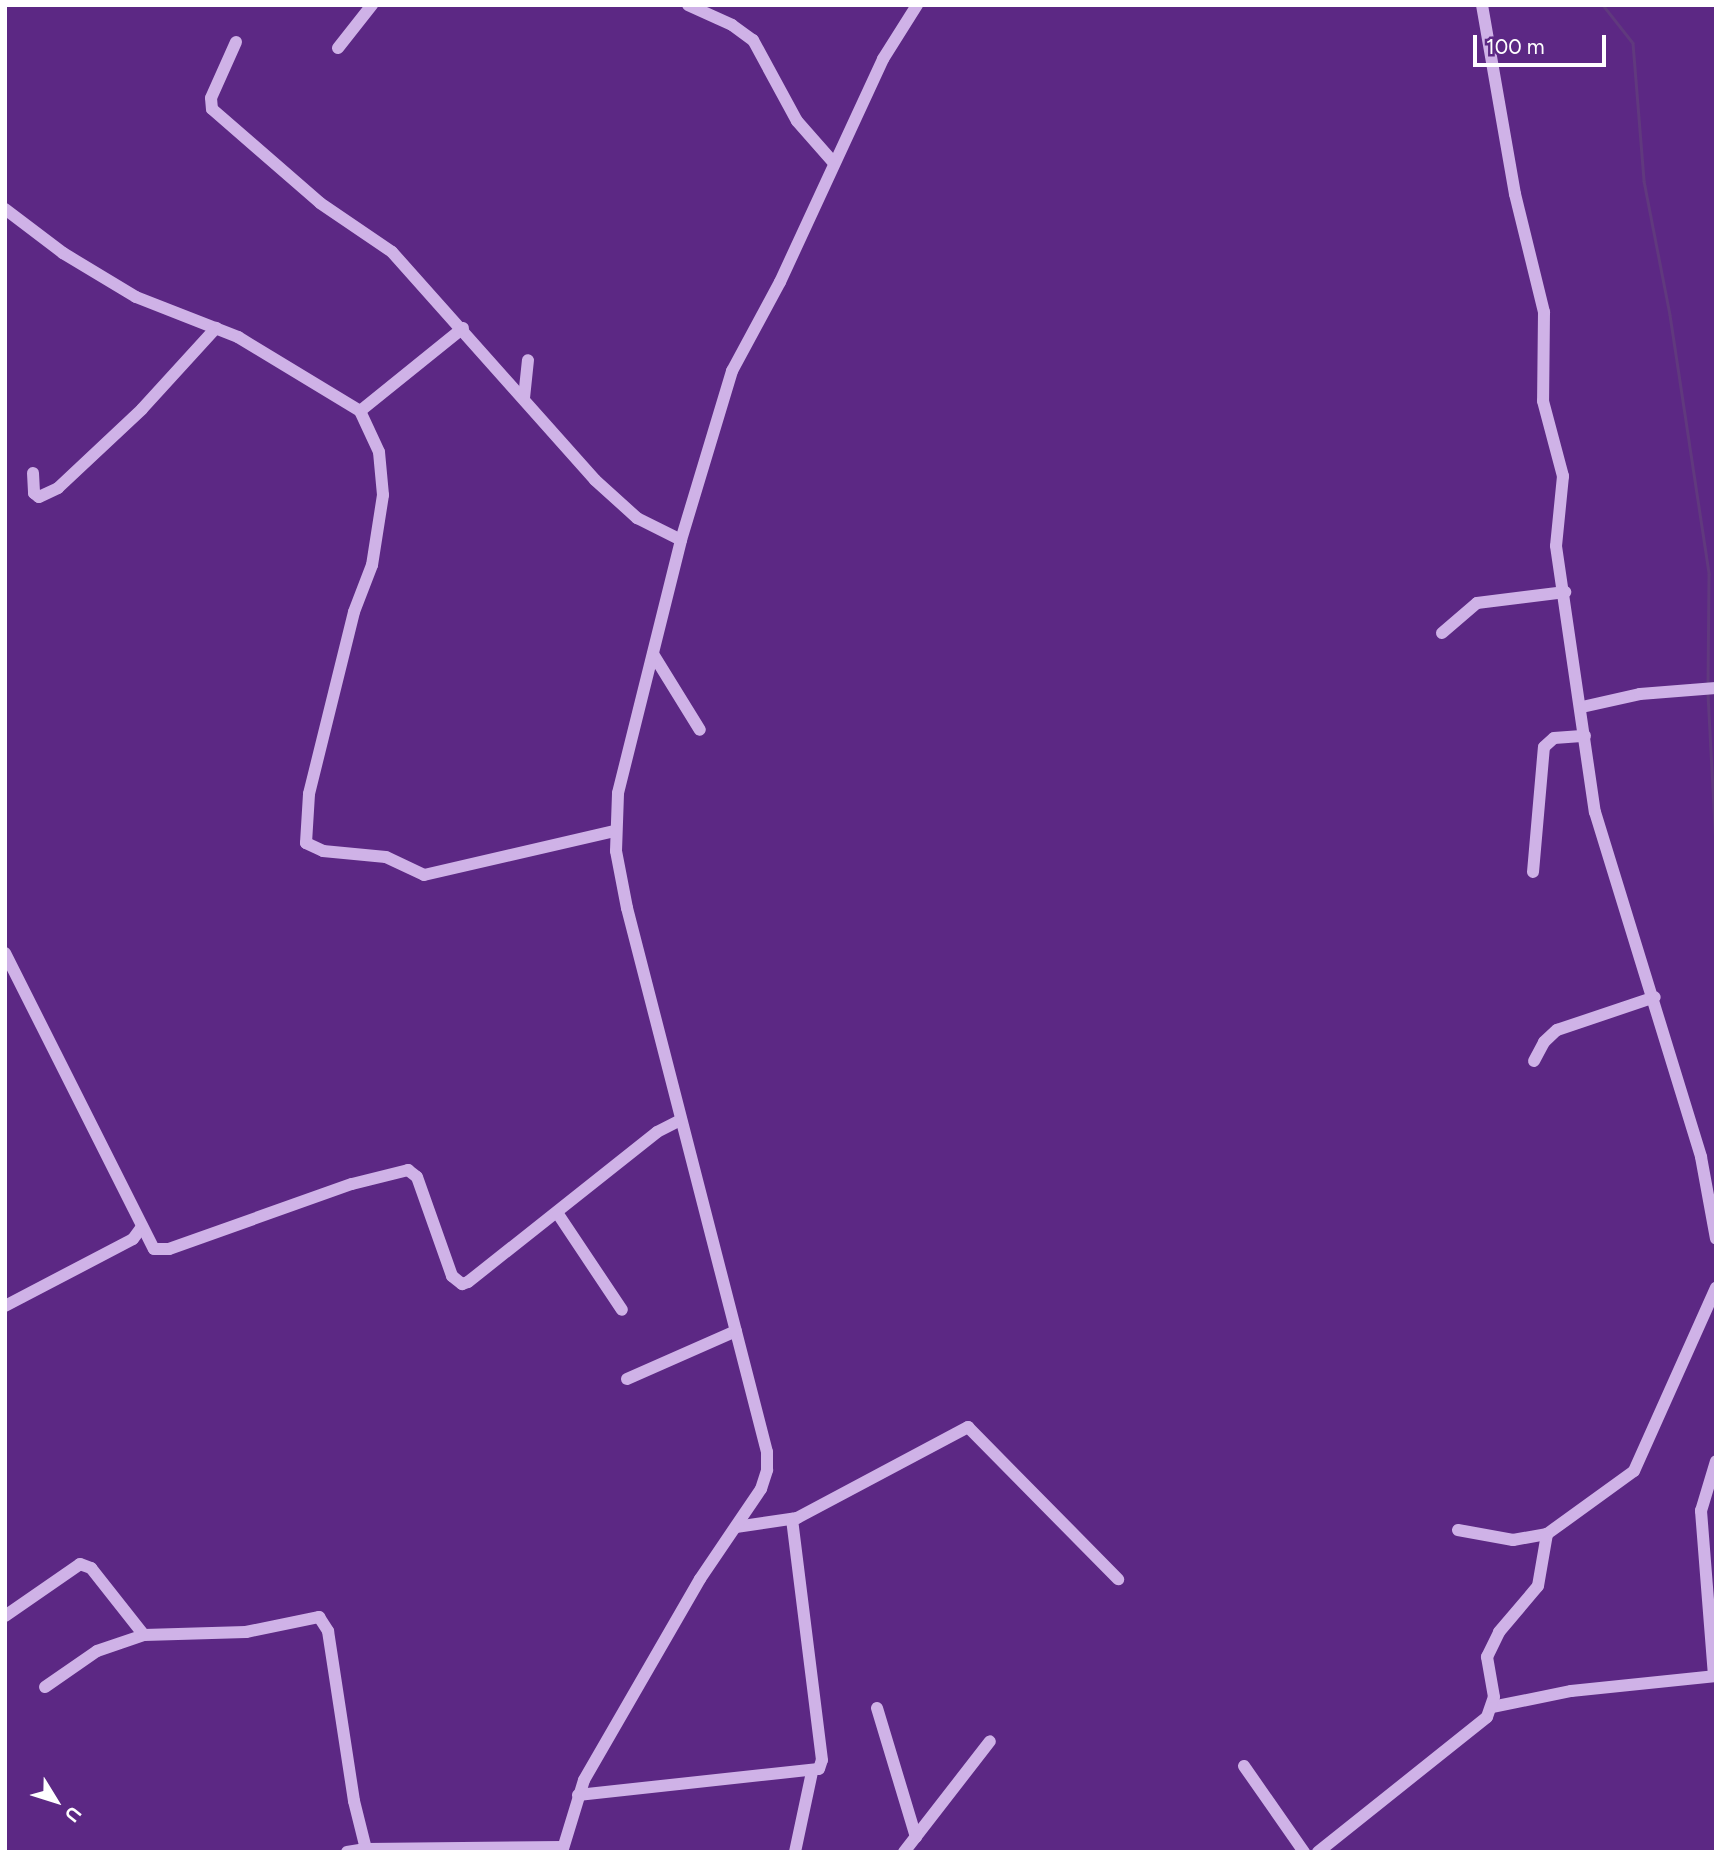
<!DOCTYPE html>
<style>
body{margin:0}
#map{position:relative;width:1721px;height:1857px;overflow:hidden;background:#5c2884;font-family:Figtree,sans-serif}
div>[style]{position:absolute}
[style*='--x']{left:calc(var(--x)*1px);top:calc(var(--y)*1px);width:calc(var(--w)*1px);rotate:calc(var(--a)*1deg)}
.stream>*{height:2.5px;margin:-1.25px;padding:0 1.25px;transform-origin:1.25px;border-radius:1.25px;background:#60397e}
.minor>*{height:12px;margin:-6px;padding:0 6px;transform-origin:6px;border-radius:6px;background:#cfb2e7}
span{translate:-50% -50%;white-space:nowrap;text-align:center;line-height:1.15;-webkit-text-stroke:6px #5c2884;paint-order:stroke}
.frame{position:absolute;inset:0;border:7px solid #fff;pointer-events:none}
.north{position:absolute;left:21px;top:1766px;width:70px;height:70px;-webkit-text-stroke:5px #5c2884;paint-order:stroke;rotate:128deg;font-size:19px;font-weight:700;line-height:28px;text-align:center;color:#fff}
.north::after{content:'';display:block;margin:auto;width:24px;height:32px;background:#fff;clip-path:polygon(50% 0,100% 100%,50% 72%,0 100%)}
.scale{position:absolute;left:1473px;top:35px;width:133px;height:32px;box-sizing:border-box;border:4px solid #fff;border-top:0;padding-left:9px;font-size:21px;line-height:24px;white-space:nowrap;color:#fff;-webkit-text-stroke:5px #5c2884;paint-order:stroke}
</style>
<div id="map">
<div class="stream">
<i style="--x:1603;--y:5;--w:48;--a:51.7"></i>
<i style="--x:1633;--y:43;--w:138;--a:85.4"></i>
<i style="--x:1644;--y:181;--w:136;--a:79"></i>
<i style="--x:1670;--y:315;--w:262;--a:81.4"></i>
<i style="--x:1709;--y:574;--w:110;--a:90.5"></i>
<i style="--x:1708;--y:694;--w:151;--a:87"></i>
</div>
<div class="minor">
<i style="--x:688;--y:5;--w:48;--a:24.4"></i>
<i style="--x:732;--y:25;--w:26;--a:36"></i>
<i style="--x:753;--y:40;--w:92;--a:61.5"></i>
<i style="--x:797;--y:121;--w:55;--a:48.7"></i>
<i style="--x:1482;--y:5;--w:192;--a:80.1"></i>
<i style="--x:1515;--y:194;--w:122;--a:76.2"></i>
<i style="--x:1544;--y:312;--w:89;--a:90.6"></i>
<i style="--x:1543;--y:401;--w:78;--a:75.1"></i>
<i style="--x:1563;--y:476;--w:70;--a:95.7"></i>
<i style="--x:1556;--y:546;--w:269;--a:81.7"></i>
<i style="--x:1595;--y:812;--w:361;--a:72.9"></i>
<i style="--x:1701;--y:1157;--w:83;--a:79.6"></i>
<i style="--x:236;--y:42;--w:61;--a:114.1"></i>
<i style="--x:211;--y:98;--w:11;--a:85"></i>
<i style="--x:212;--y:109;--w:143;--a:41"></i>
<i style="--x:320;--y:203;--w:87;--a:34.2"></i>
<i style="--x:392;--y:252;--w:305;--a:48.3"></i>
<i style="--x:595;--y:480;--w:57;--a:42.1"></i>
<i style="--x:637;--y:518;--w:49;--a:26.6"></i>
<i style="--x:338;--y:48;--w:55;--a:-51.7"></i>
<i style="--x:5;--y:209;--w:73;--a:37.2"></i>
<i style="--x:63;--y:253;--w:85;--a:31.1"></i>
<i style="--x:136;--y:297;--w:110;--a:21.4"></i>
<i style="--x:238;--y:337;--w:143;--a:31.2"></i>
<i style="--x:463;--y:328;--w:132;--a:141.1"></i>
<i style="--x:360;--y:411;--w:45;--a:65.1"></i>
<i style="--x:379;--y:452;--w:43;--a:84.7"></i>
<i style="--x:383;--y:495;--w:71;--a:98.9"></i>
<i style="--x:372;--y:565;--w:50;--a:111"></i>
<i style="--x:354;--y:612;--w:187;--a:103.9"></i>
<i style="--x:309;--y:794;--w:49;--a:93.5"></i>
<i style="--x:306;--y:843;--w:19;--a:25"></i>
<i style="--x:323;--y:851;--w:63;--a:5.4"></i>
<i style="--x:386;--y:857;--w:42;--a:25.3"></i>
<i style="--x:424;--y:875;--w:196;--a:-13"></i>
<i style="--x:524;--y:398;--w:38;--a:-84"></i>
<i style="--x:33;--y:473;--w:20;--a:87"></i>
<i style="--x:34;--y:493;--w:6;--a:39"></i>
<i style="--x:39;--y:497;--w:21;--a:-25"></i>
<i style="--x:58;--y:488;--w:115;--a:-43.2"></i>
<i style="--x:142;--y:409;--w:110;--a:-47.6"></i>
<i style="--x:1442;--y:633;--w:46;--a:-40.6"></i>
<i style="--x:1477;--y:603;--w:89;--a:-7.1"></i>
<i style="--x:653;--y:654;--w:89;--a:58.3"></i>
<i style="--x:1582;--y:707;--w:59;--a:-12.6"></i>
<i style="--x:1640;--y:694;--w:76;--a:-4.5"></i>
<i style="--x:1533;--y:872;--w:125;--a:-85"></i>
<i style="--x:1544;--y:747;--w:13;--a:-42"></i>
<i style="--x:1554;--y:738;--w:31;--a:-4"></i>
<i style="--x:5;--y:953;--w:331;--a:63.3"></i>
<i style="--x:154;--y:1249;--w:15;--a:0"></i>
<i style="--x:169;--y:1249;--w:194;--a:-19.6"></i>
<i style="--x:352;--y:1184;--w:58;--a:-14"></i>
<i style="--x:408;--y:1170;--w:11;--a:38"></i>
<i style="--x:417;--y:1177;--w:105;--a:70.5"></i>
<i style="--x:452;--y:1276;--w:13;--a:39"></i>
<i style="--x:462;--y:1284;--w:6;--a:-18"></i>
<i style="--x:468;--y:1282;--w:241;--a:-38.4"></i>
<i style="--x:657;--y:1132;--w:27;--a:-27"></i>
<i style="--x:1534;--y:1061;--w:21;--a:-62"></i>
<i style="--x:1544;--y:1042;--w:18;--a:-43"></i>
<i style="--x:1557;--y:1030;--w:103;--a:-18.6"></i>
<i style="--x:558;--y:1214;--w:115;--a:56.3"></i>
<i style="--x:5;--y:1306;--w:144;--a:-27.6"></i>
<i style="--x:133;--y:1239;--w:14;--a:-54"></i>
<i style="--x:627;--y:1379;--w:119;--a:-23.8"></i>
<i style="--x:736;--y:1527;--w:62;--a:-8.4"></i>
<i style="--x:797;--y:1518;--w:194;--a:-28"></i>
<i style="--x:968;--y:1427;--w:214;--a:45.4"></i>
<i style="--x:1458;--y:1530;--w:56;--a:10.3"></i>
<i style="--x:1513;--y:1540;--w:35;--a:-10"></i>
<i style="--x:1547;--y:1534;--w:107;--a:-35.9"></i>
<i style="--x:1634;--y:1471;--w:201;--a:-65.9"></i>
<i style="--x:5;--y:1616;--w:91;--a:-34.7"></i>
<i style="--x:80;--y:1564;--w:12;--a:20"></i>
<i style="--x:91;--y:1568;--w:85;--a:51.7"></i>
<i style="--x:1714;--y:1676;--w:166;--a:-94.5"></i>
<i style="--x:1701;--y:1511;--w:52;--a:-73.3"></i>
<i style="--x:45;--y:1687;--w:63;--a:-34.7"></i>
<i style="--x:97;--y:1651;--w:50;--a:-18.8"></i>
<i style="--x:144;--y:1635;--w:102;--a:-1.7"></i>
<i style="--x:246;--y:1632;--w:75;--a:-11.6"></i>
<i style="--x:319;--y:1617;--w:17;--a:57"></i>
<i style="--x:328;--y:1631;--w:172;--a:81.3"></i>
<i style="--x:354;--y:1801;--w:49;--a:76"></i>
<i style="--x:366;--y:1849;--w:197;--a:-0.6"></i>
<i style="--x:1492;--y:1707;--w:81;--a:-11.4"></i>
<i style="--x:1571;--y:1691;--w:146;--a:-5.9"></i>
<i style="--x:877;--y:1708;--w:135;--a:73.2"></i>
<i style="--x:1244;--y:1766;--w:105;--a:55.1"></i>
<i style="--x:578;--y:1795;--w:242;--a:-6.2"></i>
<i style="--x:819;--y:1769;--w:9;--a:-72"></i>
<i style="--x:822;--y:1760;--w:243;--a:-97.1"></i>
<i style="--x:347;--y:1852;--w:19;--a:-9"></i>
<i style="--x:562;--y:1852;--w:75;--a:-73"></i>
<i style="--x:584;--y:1780;--w:232;--a:-60"></i>
<i style="--x:700;--y:1579;--w:109;--a:-55.9"></i>
<i style="--x:761;--y:1489;--w:20;--a:-72"></i>
<i style="--x:767;--y:1470;--w:18;--a:-90"></i>
<i style="--x:767;--y:1452;--w:562;--a:-104.43"></i>
<i style="--x:627;--y:908;--w:58;--a:-100.9"></i>
<i style="--x:616;--y:851;--w:58;--a:-88"></i>
<i style="--x:618;--y:793;--w:261;--a:-76"></i>
<i style="--x:681;--y:540;--w:177;--a:-73.2"></i>
<i style="--x:732;--y:371;--w:101;--a:-61.7"></i>
<i style="--x:780;--y:282;--w:246;--a:-65.2"></i>
<i style="--x:883;--y:59;--w:64;--a:-57.8"></i>
<i style="--x:795;--y:1852;--w:82;--a:-78"></i>
<i style="--x:904;--y:1852;--w:140;--a:-52.2"></i>
<i style="--x:1318;--y:1852;--w:216;--a:-38.6"></i>
<i style="--x:1487;--y:1717;--w:21;--a:-71"></i>
<i style="--x:1494;--y:1697;--w:41;--a:-99.9"></i>
<i style="--x:1487;--y:1657;--w:28;--a:-64"></i>
<i style="--x:1499;--y:1632;--w:60;--a:-49.7"></i>
<i style="--x:1538;--y:1586;--w:53;--a:-80.2"></i>
</div>
<div class="frame"></div>
<div class="north">U</div>
<div class="scale">100 m</div>
</div>
